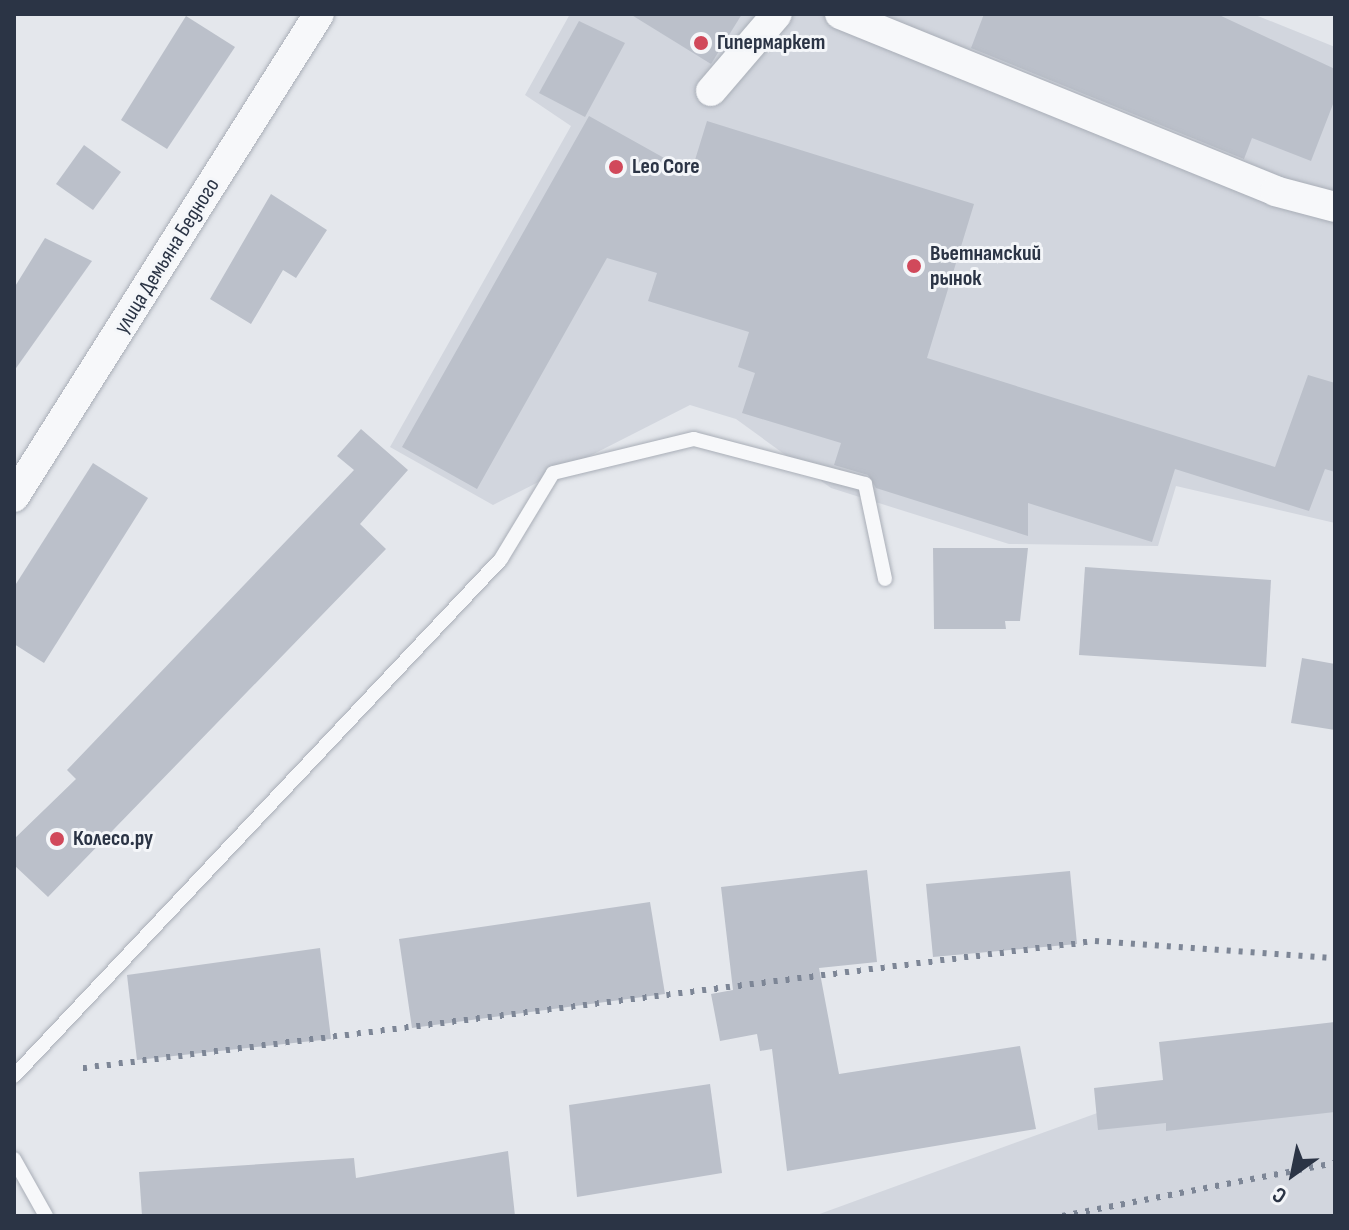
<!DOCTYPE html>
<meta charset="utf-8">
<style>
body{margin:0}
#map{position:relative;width:1349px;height:1230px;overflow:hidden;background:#e4e7ec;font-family:"Sofia Sans Condensed",sans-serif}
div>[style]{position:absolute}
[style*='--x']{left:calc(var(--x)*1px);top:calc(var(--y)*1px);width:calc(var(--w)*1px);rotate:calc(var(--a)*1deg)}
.built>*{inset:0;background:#d2d6de}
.building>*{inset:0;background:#bbc0ca}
.roads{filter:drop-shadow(0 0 2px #a9aeb7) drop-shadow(0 0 2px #a9aeb7)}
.service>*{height:14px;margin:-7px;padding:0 7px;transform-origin:7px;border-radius:7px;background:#f7f8fa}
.minor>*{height:30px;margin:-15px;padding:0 15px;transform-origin:15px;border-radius:15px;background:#f7f8fa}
.rail>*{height:6px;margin-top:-3px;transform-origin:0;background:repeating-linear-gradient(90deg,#7d8696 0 4px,transparent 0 12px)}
.dots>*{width:22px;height:22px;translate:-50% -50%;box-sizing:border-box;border:4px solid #f4f6f9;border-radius:50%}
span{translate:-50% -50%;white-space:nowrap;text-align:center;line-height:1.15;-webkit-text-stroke:6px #f4f6f9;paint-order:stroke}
.poi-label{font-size:22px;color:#2b3445;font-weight:700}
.left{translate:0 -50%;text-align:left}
.street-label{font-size:22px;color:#2b3445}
.frame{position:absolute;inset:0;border:16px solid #2b3445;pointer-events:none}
.north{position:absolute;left:1253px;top:1134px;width:80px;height:80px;-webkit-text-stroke:6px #f4f6f9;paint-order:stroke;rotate:213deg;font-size:22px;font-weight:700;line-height:32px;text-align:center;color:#2b3445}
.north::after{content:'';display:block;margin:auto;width:28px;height:36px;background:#2b3445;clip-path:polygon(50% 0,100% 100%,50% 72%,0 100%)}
</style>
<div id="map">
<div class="built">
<i style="clip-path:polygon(570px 14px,1253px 14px,1335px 47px,1335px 523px,1176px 486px,1158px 546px,1009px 544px,831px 488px,736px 419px,690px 405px,493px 505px,390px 447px,571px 126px,525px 95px)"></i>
<i style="clip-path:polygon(1335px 1047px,1335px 1216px,814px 1216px,1257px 1055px)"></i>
</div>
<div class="building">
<i style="clip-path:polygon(630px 14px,742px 14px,711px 64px)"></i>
<i style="clip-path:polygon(984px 14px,1217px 14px,1335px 69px,1335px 99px,1311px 161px,1252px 138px,1244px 159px,971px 48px)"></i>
<i style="clip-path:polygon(186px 16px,235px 47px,167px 149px,121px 120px)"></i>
<i style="clip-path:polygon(579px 21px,625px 43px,585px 117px,539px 93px)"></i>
<i style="clip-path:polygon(589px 116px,691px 173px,707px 121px,974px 204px,927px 358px,1275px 467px,1308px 375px,1335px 383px,1335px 472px,1325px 469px,1309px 511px,1175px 469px,1152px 542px,1028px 503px,1028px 536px,876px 488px,868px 475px,834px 465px,841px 443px,742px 413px,755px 373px,738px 367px,749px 332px,648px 301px,657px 273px,607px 258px,477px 489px,402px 447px)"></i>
<i style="clip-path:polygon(84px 145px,121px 172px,93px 210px,56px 184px)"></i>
<i style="clip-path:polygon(271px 194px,327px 230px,296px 278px,283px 270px,251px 324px,210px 299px)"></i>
<i style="clip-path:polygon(45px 238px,92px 261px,14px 371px,14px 288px)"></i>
<i style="clip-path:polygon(361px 429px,408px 470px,360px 524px,386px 549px,48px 897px,14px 865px,14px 839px,76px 779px,67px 770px,354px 470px,337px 456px)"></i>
<i style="clip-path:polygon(93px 463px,148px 498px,44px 663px,14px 644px,14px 587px)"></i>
<i style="clip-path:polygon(933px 548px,1028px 548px,1020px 621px,1005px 621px,1006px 629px,934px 629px)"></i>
<i style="clip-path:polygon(1085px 567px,1271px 580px,1266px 667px,1079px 655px)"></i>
<i style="clip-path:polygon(1302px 658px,1335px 664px,1335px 730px,1291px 723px)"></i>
<i style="clip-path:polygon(867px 870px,877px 962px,819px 968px,839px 1074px,1020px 1046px,1036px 1129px,787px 1171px,772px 1049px,760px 1051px,757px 1034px,720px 1041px,711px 994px,733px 990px,721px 887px)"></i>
<i style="clip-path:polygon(1070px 871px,1077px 944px,933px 957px,926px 884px)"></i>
<i style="clip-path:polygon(650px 902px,665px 994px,412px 1028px,399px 939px)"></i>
<i style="clip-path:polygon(320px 948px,331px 1039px,137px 1060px,127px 975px)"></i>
<i style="clip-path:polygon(1335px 1022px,1335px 1112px,1166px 1131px,1166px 1123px,1098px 1130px,1094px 1088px,1163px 1080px,1159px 1042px)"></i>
<i style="clip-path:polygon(710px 1084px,722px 1173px,577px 1197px,569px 1105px)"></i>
<i style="clip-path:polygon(508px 1151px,515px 1216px,142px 1216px,139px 1172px,354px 1158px,356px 1178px)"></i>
</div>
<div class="roads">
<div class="service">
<i style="--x:14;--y:1076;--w:710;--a:-46.71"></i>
<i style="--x:501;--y:559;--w:100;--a:-58.8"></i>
<i style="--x:553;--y:473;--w:145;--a:-13.6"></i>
<i style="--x:694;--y:439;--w:177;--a:14.7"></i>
<i style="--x:865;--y:484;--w:97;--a:78.1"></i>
<i style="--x:14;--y:1159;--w:65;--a:60.7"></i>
</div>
<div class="minor">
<i style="--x:840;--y:14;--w:470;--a:22.1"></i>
<i style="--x:1275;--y:191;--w:62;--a:14.9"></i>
<i style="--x:711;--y:91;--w:101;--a:-49.4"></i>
<i style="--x:14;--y:497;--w:571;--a:-57.73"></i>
</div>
</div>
<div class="rail">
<i style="--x:83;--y:1068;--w:1020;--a:-7.15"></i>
<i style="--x:1095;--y:941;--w:241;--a:4.1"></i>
<i style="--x:1062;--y:1216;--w:278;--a:-11"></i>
</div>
<div class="dots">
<i style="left:701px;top:43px;background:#d1495b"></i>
<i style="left:616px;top:167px;background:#d1495b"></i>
<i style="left:914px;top:266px;background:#d1495b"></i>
<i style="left:57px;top:839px;background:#d1495b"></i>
</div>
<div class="poi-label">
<span class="left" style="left:717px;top:43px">Гипермаркет</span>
<span class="left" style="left:632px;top:167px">Leo Core</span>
<span class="left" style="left:930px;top:266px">Вьетнамский<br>рынок</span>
<span class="left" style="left:73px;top:839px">Колесо.ру</span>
</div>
<div class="street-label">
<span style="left:167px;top:256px;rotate:-58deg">улица Демьяна Бедного</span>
</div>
<div class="frame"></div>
<div class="north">С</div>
</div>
